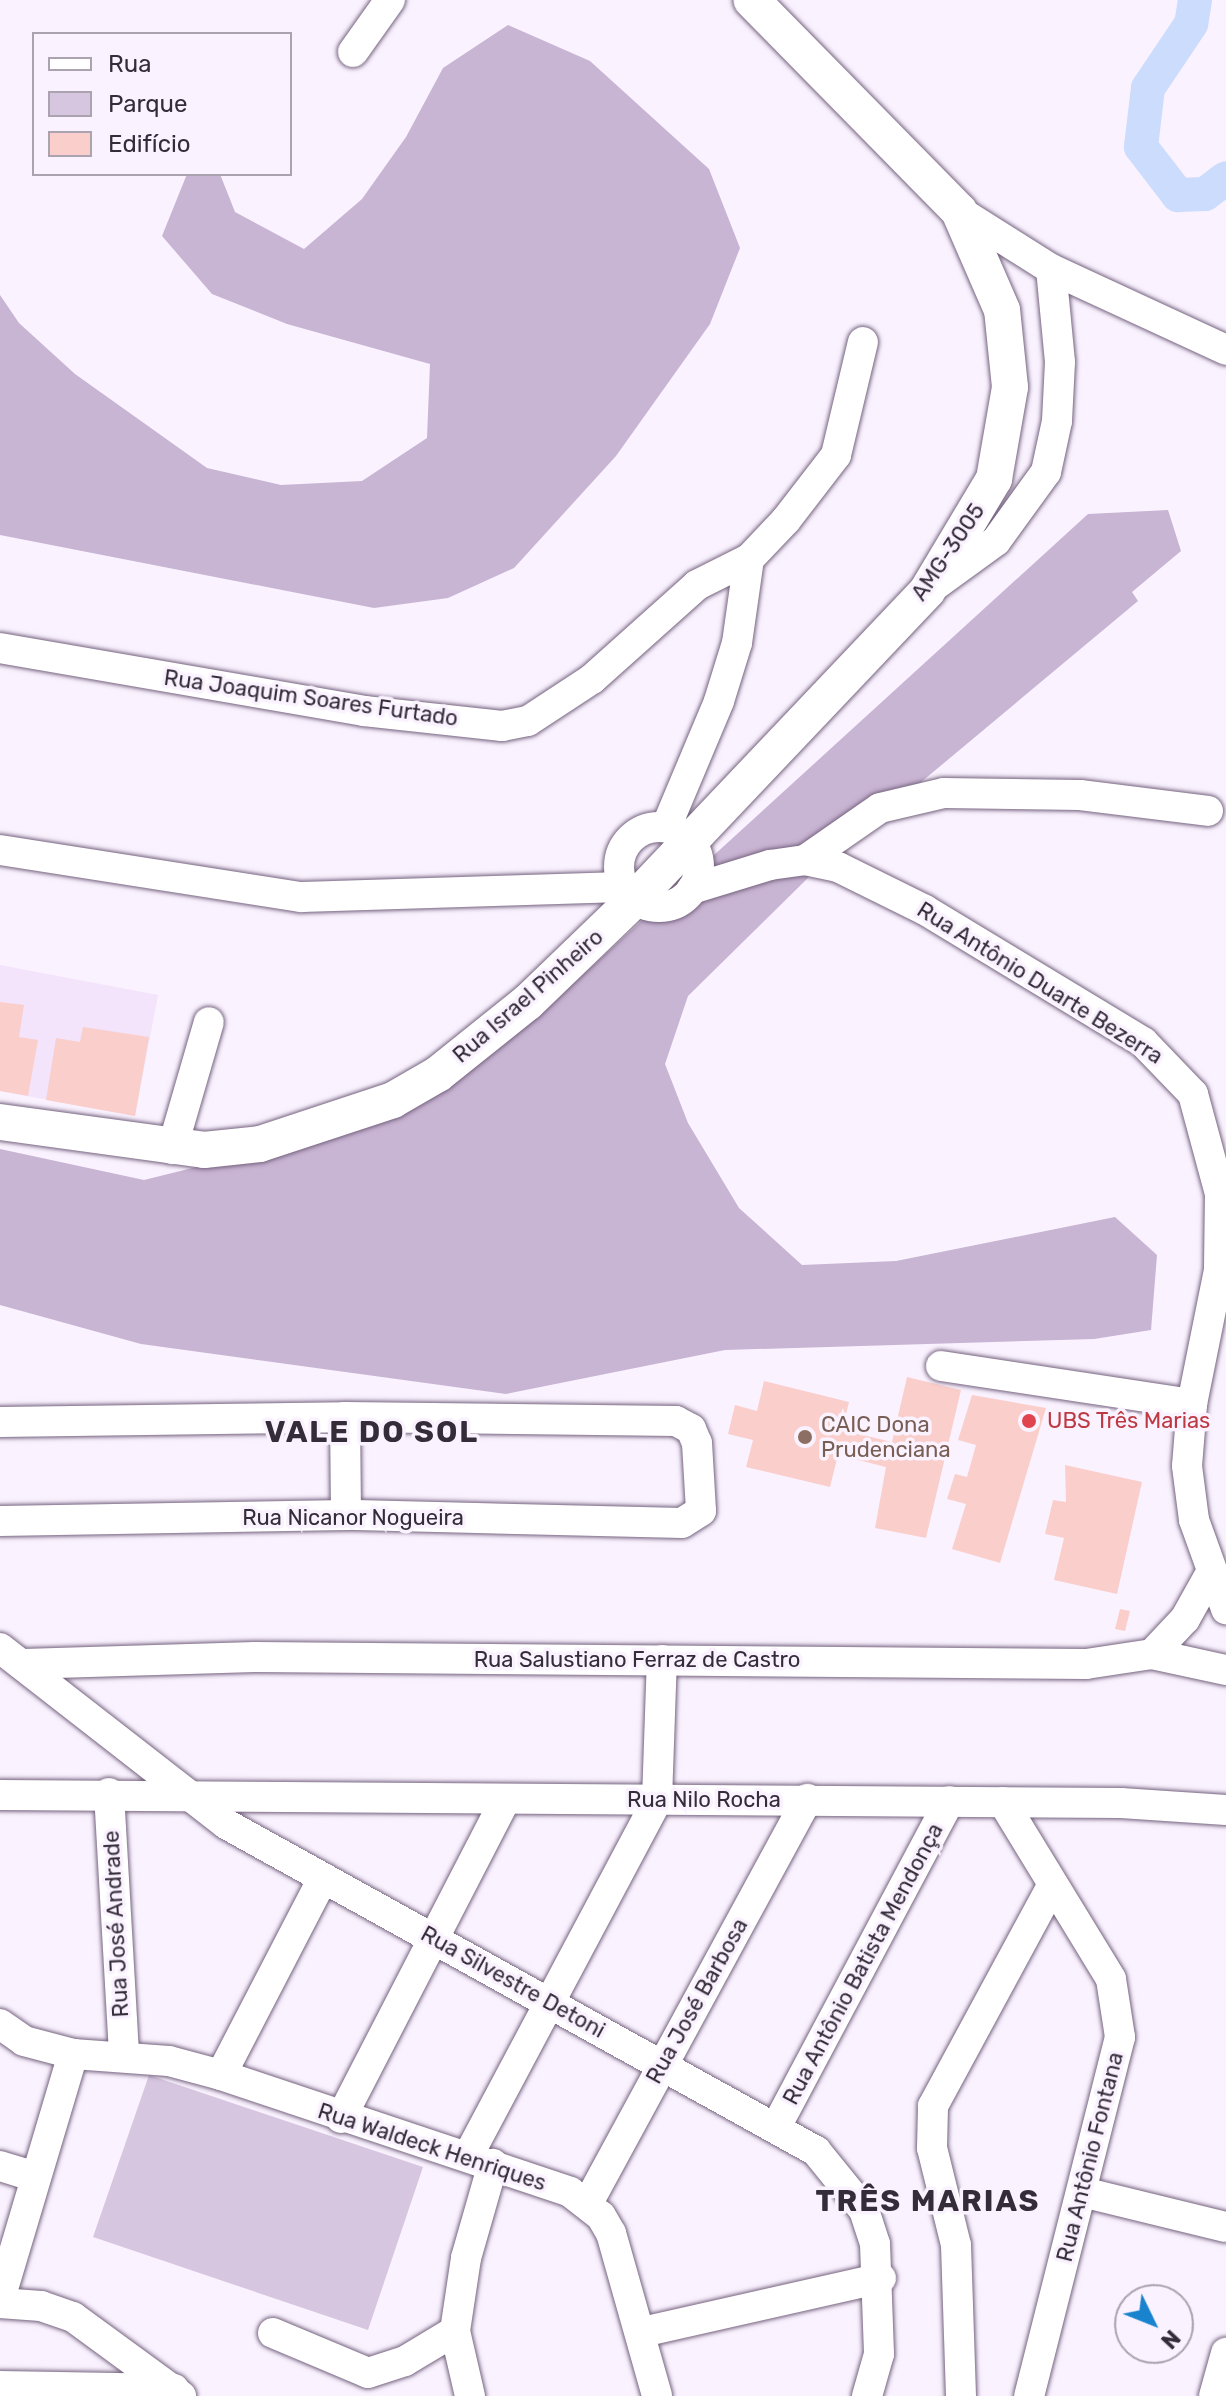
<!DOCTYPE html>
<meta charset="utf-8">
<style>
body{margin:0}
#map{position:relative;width:1226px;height:2396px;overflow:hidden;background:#faf2ff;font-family:Rubik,sans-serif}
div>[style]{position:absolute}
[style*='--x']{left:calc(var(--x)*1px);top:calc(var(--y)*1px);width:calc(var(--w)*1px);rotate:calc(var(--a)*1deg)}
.built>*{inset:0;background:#f3e3fb}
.green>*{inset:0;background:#d7c6e0}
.forest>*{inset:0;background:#c8b4d3}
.river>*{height:34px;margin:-17px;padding:0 17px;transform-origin:17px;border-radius:17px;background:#cbdcfc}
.building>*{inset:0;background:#facfcb}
.roads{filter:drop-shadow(0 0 2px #75637f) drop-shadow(0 0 2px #75637f)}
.minor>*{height:30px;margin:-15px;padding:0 15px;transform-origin:15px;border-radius:15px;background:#fff}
.minor>.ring{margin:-15px;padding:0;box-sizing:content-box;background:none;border:30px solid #fff;border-radius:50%}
.major>*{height:36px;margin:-18px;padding:0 18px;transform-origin:18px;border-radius:18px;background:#fff}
.dots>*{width:22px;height:22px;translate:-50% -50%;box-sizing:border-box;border:4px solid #faf2ff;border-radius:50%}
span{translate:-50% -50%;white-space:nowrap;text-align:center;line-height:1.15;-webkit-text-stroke:7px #faf2ff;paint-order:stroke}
.street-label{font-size:22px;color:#342c38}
.health-label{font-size:22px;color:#be3a42}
.left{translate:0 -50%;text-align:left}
.education-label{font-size:22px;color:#785e54}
.district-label{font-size:30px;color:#342c38;font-weight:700;letter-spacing:2px}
.legend{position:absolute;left:32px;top:32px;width:260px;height:144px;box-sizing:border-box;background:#faf2ff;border:2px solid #aba3af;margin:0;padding:10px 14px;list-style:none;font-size:24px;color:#342c38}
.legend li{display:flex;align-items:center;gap:16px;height:40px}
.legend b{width:40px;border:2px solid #aba3af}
.north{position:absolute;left:1114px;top:2284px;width:80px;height:80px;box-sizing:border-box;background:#faf2ff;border:2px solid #aba3af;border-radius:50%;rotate:133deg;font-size:22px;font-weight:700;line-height:32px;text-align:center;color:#342c38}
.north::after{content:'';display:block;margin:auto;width:28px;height:36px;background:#1983cd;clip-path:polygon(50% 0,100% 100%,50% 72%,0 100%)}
</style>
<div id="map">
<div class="built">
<i style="clip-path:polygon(0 965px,158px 995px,135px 1116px,0 1091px)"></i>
</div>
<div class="green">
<i style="clip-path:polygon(149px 2075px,423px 2167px,368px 2330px,93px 2237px)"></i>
</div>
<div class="forest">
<i style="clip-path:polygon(508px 25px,590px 61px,709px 169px,740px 248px,710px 324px,616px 456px,514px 568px,448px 598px,374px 608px,0 535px,0 295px,19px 323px,75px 374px,207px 468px,281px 485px,362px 481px,427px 438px,430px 364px,287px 324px,212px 294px,162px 236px,187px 174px,220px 174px,235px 212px,304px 249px,362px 199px,406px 137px,443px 68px)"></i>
<i style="clip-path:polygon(1168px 510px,1181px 551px,1132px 592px,1138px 601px,817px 869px,688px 996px,665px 1064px,688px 1123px,739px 1208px,802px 1265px,896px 1261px,1115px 1217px,1157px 1255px,1151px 1330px,1094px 1339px,725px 1350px,506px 1394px,141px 1344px,0 1305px,0 1149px,144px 1180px,387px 1120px,589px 969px,1088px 514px)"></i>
</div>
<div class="river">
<i style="--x:1195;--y:0;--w:24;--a:99"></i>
<i style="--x:1191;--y:24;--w:77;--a:123.9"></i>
<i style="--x:1148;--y:88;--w:59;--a:96.8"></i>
<i style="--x:1141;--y:147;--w:61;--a:52.4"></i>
<i style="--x:1178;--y:195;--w:27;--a:-2"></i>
<i style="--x:1205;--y:194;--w:26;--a:-37"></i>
</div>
<div class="building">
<i style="clip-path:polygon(0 1002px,24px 1005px,19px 1037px,38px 1040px,28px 1096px,0 1091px)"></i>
<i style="clip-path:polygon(83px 1027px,149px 1037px,135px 1116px,46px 1100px,56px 1038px,80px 1042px)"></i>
<i style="clip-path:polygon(907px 1377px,961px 1390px,926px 1538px,875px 1528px,886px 1467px,838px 1455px,830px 1487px,746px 1467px,753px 1440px,728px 1434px,735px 1405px,757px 1411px,764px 1381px,849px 1402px,842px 1430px,892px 1442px)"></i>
<i style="clip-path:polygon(972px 1395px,1046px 1408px,1000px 1563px,952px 1549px,966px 1504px,947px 1499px,955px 1474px,967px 1477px,976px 1445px,958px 1440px)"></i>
<i style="clip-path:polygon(1065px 1465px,1142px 1482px,1117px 1594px,1054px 1580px,1064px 1538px,1045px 1534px,1053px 1500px,1066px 1502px)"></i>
<i style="clip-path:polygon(1120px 1609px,1130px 1611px,1125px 1631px,1115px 1629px)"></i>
</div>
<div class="roads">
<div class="minor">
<i style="--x:353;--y:52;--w:64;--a:-54.6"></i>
<i style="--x:959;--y:211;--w:109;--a:32.2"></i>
<i style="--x:1051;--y:269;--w:193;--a:24.8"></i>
<i style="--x:927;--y:591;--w:85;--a:-35.9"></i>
<i style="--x:996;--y:541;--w:85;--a:-54.1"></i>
<i style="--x:1046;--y:472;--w:52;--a:-77.8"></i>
<i style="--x:1057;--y:421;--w:59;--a:-87.1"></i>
<i style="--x:1060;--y:362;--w:93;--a:-95.5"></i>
<i style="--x:0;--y:648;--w:369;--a:9.8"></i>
<i style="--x:364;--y:711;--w:139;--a:6.2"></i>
<i style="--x:502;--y:726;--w:26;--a:-11"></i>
<i style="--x:528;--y:721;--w:77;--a:-33.3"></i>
<i style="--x:592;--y:679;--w:141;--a:-41.8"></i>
<i style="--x:697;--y:585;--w:58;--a:-26.6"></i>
<i style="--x:749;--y:559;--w:54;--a:-46.5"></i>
<i style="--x:786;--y:520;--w:82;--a:-52.4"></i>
<i style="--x:836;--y:455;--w:116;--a:-76.6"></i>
<i style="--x:667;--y:825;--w:134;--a:-67.2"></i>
<i style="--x:719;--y:701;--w:61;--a:-72.8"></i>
<i style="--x:737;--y:643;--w:85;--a:-81.9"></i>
<i class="ring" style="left:619px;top:827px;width:50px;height:50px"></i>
<i style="--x:0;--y:850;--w:305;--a:8.9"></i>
<i style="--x:301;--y:897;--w:322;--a:-1.8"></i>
<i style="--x:805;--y:860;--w:91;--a:-34.7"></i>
<i style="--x:880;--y:808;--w:66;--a:-13.2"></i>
<i style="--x:944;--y:793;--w:136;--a:0.8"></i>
<i style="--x:1080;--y:795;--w:129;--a:7.1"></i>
<i style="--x:692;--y:889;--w:82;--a:-17.1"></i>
<i style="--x:770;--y:865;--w:35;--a:-8"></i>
<i style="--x:805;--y:860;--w:34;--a:12"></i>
<i style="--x:838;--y:867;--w:97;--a:26.3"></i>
<i style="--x:925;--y:910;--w:255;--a:31.2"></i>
<i style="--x:1143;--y:1042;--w:72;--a:46.1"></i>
<i style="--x:1193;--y:1094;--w:104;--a:74.9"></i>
<i style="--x:1220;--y:1194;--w:76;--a:90.8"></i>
<i style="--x:1219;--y:1270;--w:137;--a:101.4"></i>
<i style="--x:1192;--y:1404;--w:62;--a:94.6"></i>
<i style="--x:1187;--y:1466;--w:54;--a:82.6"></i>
<i style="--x:1194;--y:1520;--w:95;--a:70.2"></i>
<i style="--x:172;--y:1149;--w:132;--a:-73.8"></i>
<i style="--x:941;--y:1366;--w:254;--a:8.6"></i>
<i style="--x:345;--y:1417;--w:98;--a:89.4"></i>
<i style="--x:0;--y:1422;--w:345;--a:-0.8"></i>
<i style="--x:345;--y:1417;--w:331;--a:0.7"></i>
<i style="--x:676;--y:1421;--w:17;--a:28"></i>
<i style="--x:691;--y:1429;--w:15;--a:67"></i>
<i style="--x:697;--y:1443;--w:68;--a:86.6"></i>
<i style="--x:701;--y:1511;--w:22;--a:148"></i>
<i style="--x:682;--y:1523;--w:336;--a:-178.6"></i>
<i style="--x:346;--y:1515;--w:346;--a:179"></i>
<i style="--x:0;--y:1648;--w:286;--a:37.9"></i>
<i style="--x:226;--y:1824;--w:675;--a:29"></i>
<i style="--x:816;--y:2151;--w:76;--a:50.9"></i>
<i style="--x:864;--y:2210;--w:36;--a:72"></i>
<i style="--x:875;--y:2244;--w:110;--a:87.9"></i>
<i style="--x:879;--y:2354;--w:44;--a:105.9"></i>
<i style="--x:1152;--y:1654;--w:76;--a:12.2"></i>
<i style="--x:23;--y:1664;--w:232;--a:-1.7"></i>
<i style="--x:255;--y:1657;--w:831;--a:0.48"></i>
<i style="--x:1086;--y:1664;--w:67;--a:-8.6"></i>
<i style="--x:1152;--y:1654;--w:48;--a:-46.7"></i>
<i style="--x:1185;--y:1619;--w:49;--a:-60.8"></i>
<i style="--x:109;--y:1793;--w:262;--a:86.7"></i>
<i style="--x:0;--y:1795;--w:1121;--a:0.41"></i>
<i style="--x:1121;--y:1803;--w:105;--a:3.8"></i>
<i style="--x:1003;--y:1802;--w:207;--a:58.6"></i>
<i style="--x:1111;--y:1979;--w:59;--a:81.2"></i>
<i style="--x:1120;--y:2037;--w:370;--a:104.2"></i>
<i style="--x:0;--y:2024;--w:29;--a:35"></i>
<i style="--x:24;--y:2041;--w:51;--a:14.9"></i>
<i style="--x:73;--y:2054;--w:96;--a:4.2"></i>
<i style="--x:169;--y:2061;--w:54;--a:15.1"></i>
<i style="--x:221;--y:2075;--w:368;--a:18.5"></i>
<i style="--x:570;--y:2192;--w:39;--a:38"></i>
<i style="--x:601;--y:2216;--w:20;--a:60"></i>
<i style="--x:611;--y:2233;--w:169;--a:74.2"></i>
<i style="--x:221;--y:2075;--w:222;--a:-62.6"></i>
<i style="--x:341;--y:2118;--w:358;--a:-62.7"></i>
<i style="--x:776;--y:2127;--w:369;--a:-62"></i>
<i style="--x:468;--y:2156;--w:403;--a:-62"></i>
<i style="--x:657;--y:1800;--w:140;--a:-88"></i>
<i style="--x:0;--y:2166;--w:37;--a:17"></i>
<i style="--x:1082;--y:2192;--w:148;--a:13.7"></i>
<i style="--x:588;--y:2203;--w:460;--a:-61.5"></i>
<i style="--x:0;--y:2299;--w:256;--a:-73.4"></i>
<i style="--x:0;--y:2303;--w:41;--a:4.2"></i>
<i style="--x:41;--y:2306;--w:34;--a:19"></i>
<i style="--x:73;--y:2317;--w:134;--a:36.2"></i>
<i style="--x:642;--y:2332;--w:245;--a:-12.7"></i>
<i style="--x:273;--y:2333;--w:103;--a:22.8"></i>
<i style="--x:368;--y:2373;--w:39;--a:-18"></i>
<i style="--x:405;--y:2361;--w:58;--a:-31"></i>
<i style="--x:0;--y:2386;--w:174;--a:1"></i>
<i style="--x:470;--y:2396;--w:67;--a:-103"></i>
<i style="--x:455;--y:2331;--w:74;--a:-81.4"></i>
<i style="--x:466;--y:2258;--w:98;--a:-74"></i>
<i style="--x:961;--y:2396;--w:151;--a:-91.9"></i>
<i style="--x:956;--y:2245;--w:100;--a:-103.9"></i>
<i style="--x:932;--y:2148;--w:42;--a:-88.6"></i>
<i style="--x:933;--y:2106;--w:248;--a:-61.6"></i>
<i style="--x:1214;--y:2396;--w:45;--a:-74.4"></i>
</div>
<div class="major">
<i style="--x:0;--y:1122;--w:206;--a:7.8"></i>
<i style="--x:204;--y:1150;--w:56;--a:-6.1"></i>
<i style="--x:260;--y:1144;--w:140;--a:-18.3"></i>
<i style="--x:393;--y:1100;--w:52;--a:-30"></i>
<i style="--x:438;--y:1074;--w:115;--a:-38.7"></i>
<i style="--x:528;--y:1002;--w:147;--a:-43.9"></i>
<i style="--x:634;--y:900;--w:426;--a:-46.5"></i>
<i style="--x:927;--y:591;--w:131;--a:-59.1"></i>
<i style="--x:994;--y:479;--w:93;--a:-80.1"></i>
<i style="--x:1010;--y:387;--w:77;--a:-95.9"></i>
<i style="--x:1002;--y:310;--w:108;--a:-113.5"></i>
<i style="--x:959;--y:211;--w:296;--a:-134.5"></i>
</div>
</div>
<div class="dots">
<i style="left:1029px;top:1421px;background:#e0444e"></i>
<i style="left:805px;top:1437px;background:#8d6e63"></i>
</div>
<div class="street-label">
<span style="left:948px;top:552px;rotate:-56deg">AMG-3005</span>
<span style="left:311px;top:698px;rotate:8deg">Rua Joaquim Soares Furtado</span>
<span style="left:1040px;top:983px;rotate:32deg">Rua Antônio Duarte Bezerra</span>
<span style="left:528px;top:996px;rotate:-41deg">Rua Israel Pinheiro</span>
<span style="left:353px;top:1518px">Rua Nicanor Nogueira</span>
<span style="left:637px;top:1660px">Rua Salustiano Ferraz de Castro</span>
<span style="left:704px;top:1800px">Rua Nilo Rocha</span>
<span style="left:116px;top:1924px;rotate:-93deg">Rua José Andrade</span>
<span style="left:863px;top:1964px;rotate:-62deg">Rua Antônio Batista Mendonça</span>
<span style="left:513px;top:1982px;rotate:29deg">Rua Silvestre Detoni</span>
<span style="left:697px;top:2001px;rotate:-61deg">Rua José Barbosa</span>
<span style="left:432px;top:2147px;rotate:18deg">Rua Waldeck Henriques</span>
<span style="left:1090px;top:2157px;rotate:-76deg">Rua Antônio Fontana</span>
</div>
<div class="health-label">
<span class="left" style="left:1047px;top:1421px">UBS Três Marias</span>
</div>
<div class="education-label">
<span class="left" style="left:821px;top:1437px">CAIC Dona<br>Prudenciana</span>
</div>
<div class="district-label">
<span style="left:372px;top:1432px">VALE DO SOL</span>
<span style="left:928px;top:2201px">TRÊS MARIAS</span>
</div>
<ul class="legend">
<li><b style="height:10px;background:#fff"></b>Rua</li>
<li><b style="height:22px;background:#d7c6e0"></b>Parque</li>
<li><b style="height:22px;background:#facfcb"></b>Edifício</li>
</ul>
<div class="north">N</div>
</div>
